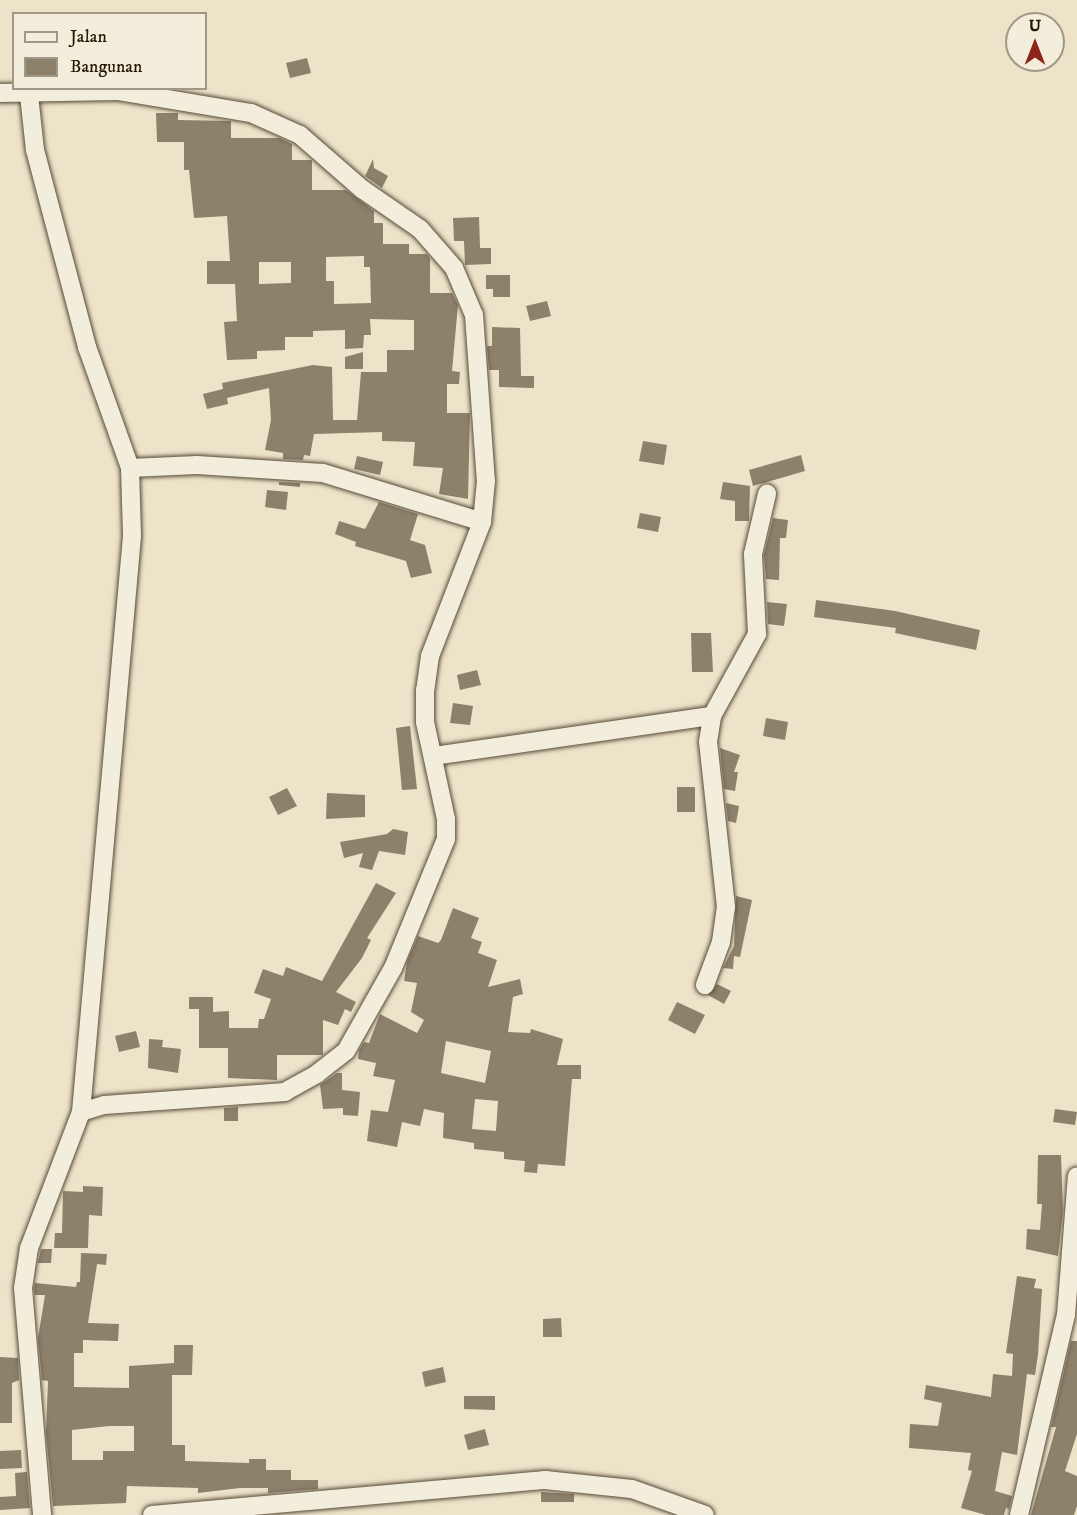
<!DOCTYPE html>
<style>
body{margin:0}
#map{position:relative;width:1077px;height:1515px;overflow:hidden;background:#ece3c9;font-family:"IM FELL DW Pica",serif}
div>[style]{position:absolute}
[style*='--x']{left:calc(var(--x)*1px);top:calc(var(--y)*1px);width:calc(var(--w)*1px);rotate:calc(var(--a)*1deg)}
.building>*{inset:0;background:#8c816b}
.roads{filter:drop-shadow(0 0 2px #564a37) drop-shadow(0 0 2px #564a37)}
.minor>*{height:18px;margin:-9px;padding:0 9px;transform-origin:9px;border-radius:9px;background:#f3eddc}
span{translate:-50% -50%;white-space:nowrap;text-align:center;line-height:1.15;-webkit-text-stroke:5px #f3eddc;paint-order:stroke}
.legend{position:absolute;left:12px;top:12px;width:195px;height:78px;box-sizing:border-box;background:#f3eddc;border:2px solid #a09786;margin:0;padding:8px 10px;list-style:none;font-size:18px;color:#241706}
.legend li{display:flex;align-items:center;gap:12px;height:30px}
.legend b{width:30px;border:2px solid #a09786}
.north{position:absolute;left:1005px;top:12px;width:60px;height:60px;box-sizing:border-box;background:#f3eddc;border:2px solid #a09786;border-radius:50%;rotate:0deg;font-size:16px;font-weight:700;line-height:24px;text-align:center;color:#241706}
.north::after{content:'';display:block;margin:auto;width:21px;height:27px;background:#8f2418;clip-path:polygon(50% 0,100% 100%,50% 72%,0 100%)}
</style>
<div id="map">
<div class="building">
<i style="clip-path:polygon(307px 58px,311px 73px,290px 78px,286px 63px)"></i>
<i style="clip-path:polygon(evenodd,156px 113px,178px 113px,178px 120px,231px 121px,231px 138px,280px 138px,292px 144px,292px 160px,312px 160px,312px 190px,346px 190px,374px 211px,374px 223px,383px 223px,383px 244px,409px 244px,409px 254px,427px 254px,430px 258px,430px 293px,452px 293px,458px 305px,452px 371px,460px 372px,459px 384px,447px 384px,447px 413px,470px 413px,468px 499px,439px 494px,443px 468px,413px 466px,415px 442px,382px 441px,382px 432px,314px 434px,310px 456px,304px 455px,303px 460px,283px 459px,283px 453px,265px 450px,271px 420px,269px 388px,227px 398px,228px 404px,207px 409px,203px 394px,223px 389px,222px 383px,313px 365px,332px 367px,333px 420px,357px 420px,361px 372px,387px 372px,387px 350px,414px 350px,414px 320px,370px 319px,371px 335px,364px 335px,363px 348px,345px 349px,345px 330px,313px 331px,313px 337px,285px 337px,285px 350px,257px 351px,257px 359px,227px 360px,224px 322px,237px 321px,235px 284px,207px 284px,207px 261px,230px 261px,227px 216px,194px 218px,189px 170px,184px 170px,184px 142px,157px 142px,156px 113px,364px 256px,364px 267px,370px 267px,371px 303px,334px 304px,334px 281px,326px 281px,326px 257px,364px 256px,156px 113px,259px 262px,291px 262px,291px 283px,259px 284px,259px 262px)"></i>
<i style="clip-path:polygon(373px 159px,374px 168px,388px 176px,382px 188px,365px 176px)"></i>
<i style="clip-path:polygon(479px 217px,480px 248px,491px 248px,491px 264px,465px 265px,464px 241px,454px 241px,453px 218px)"></i>
<i style="clip-path:polygon(486px 275px,510px 275px,510px 297px,493px 297px,493px 289px,486px 289px)"></i>
<i style="clip-path:polygon(547px 301px,551px 316px,530px 321px,526px 306px)"></i>
<i style="clip-path:polygon(492px 327px,520px 328px,521px 376px,534px 376px,534px 388px,499px 387px,499px 370px,489px 370px,487px 346px,492px 346px)"></i>
<i style="clip-path:polygon(363px 352px,363px 369px,345px 369px,345px 357px)"></i>
<i style="clip-path:polygon(643px 441px,667px 445px,664px 465px,639px 461px)"></i>
<i style="clip-path:polygon(801px 455px,805px 471px,753px 486px,749px 470px)"></i>
<i style="clip-path:polygon(357px 456px,383px 462px,380px 475px,354px 469px)"></i>
<i style="clip-path:polygon(279px 482px,300px 483px,300px 487px,279px 485px)"></i>
<i style="clip-path:polygon(723px 482px,750px 486px,749px 521px,735px 521px,735px 501px,720px 499px)"></i>
<i style="clip-path:polygon(267px 490px,288px 492px,286px 510px,265px 507px)"></i>
<i style="clip-path:polygon(379px 502px,418px 514px,410px 540px,425px 545px,432px 573px,411px 578px,406px 561px,355px 546px,356px 542px,335px 534px,339px 521px,365px 529px)"></i>
<i style="clip-path:polygon(640px 513px,661px 517px,658px 532px,637px 528px)"></i>
<i style="clip-path:polygon(773px 518px,788px 520px,786px 538px,780px 538px,779px 580px,766px 579px,764px 555px)"></i>
<i style="clip-path:polygon(816px 600px,895px 611px,980px 630px,976px 650px,895px 633px,896px 628px,814px 617px)"></i>
<i style="clip-path:polygon(767px 602px,787px 604px,784px 626px,768px 624px)"></i>
<i style="clip-path:polygon(691px 633px,711px 633px,713px 672px,692px 672px)"></i>
<i style="clip-path:polygon(477px 670px,481px 685px,460px 690px,457px 675px)"></i>
<i style="clip-path:polygon(453px 703px,473px 706px,470px 725px,450px 723px)"></i>
<i style="clip-path:polygon(766px 718px,788px 722px,785px 740px,763px 736px)"></i>
<i style="clip-path:polygon(410px 726px,417px 789px,402px 790px,396px 728px)"></i>
<i style="clip-path:polygon(720px 748px,740px 755px,734px 772px,738px 772px,735px 791px,724px 789px)"></i>
<i style="clip-path:polygon(677px 787px,695px 787px,695px 812px,677px 812px)"></i>
<i style="clip-path:polygon(287px 788px,297px 806px,278px 815px,269px 797px)"></i>
<i style="clip-path:polygon(327px 793px,365px 795px,365px 817px,326px 819px)"></i>
<i style="clip-path:polygon(726px 803px,739px 806px,736px 823px,728px 821px)"></i>
<i style="clip-path:polygon(393px 829px,408px 832px,405px 855px,379px 851px,372px 870px,359px 867px,363px 853px,344px 858px,340px 842px,387px 834px)"></i>
<i style="clip-path:polygon(376px 883px,396px 893px,367px 938px,371px 940px,362px 958px,336px 992px,356px 1002px,351px 1012px,345px 1009px,338px 1025px,323px 1020px,323px 1055px,277px 1055px,277px 1080px,228px 1078px,228px 1048px,199px 1048px,199px 1009px,189px 1009px,189px 997px,213px 997px,213px 1012px,229px 1011px,229px 1028px,258px 1028px,259px 1019px,264px 1019px,271px 999px,254px 993px,263px 969px,283px 976px,286px 967px,322px 981px)"></i>
<i style="clip-path:polygon(736px 896px,752px 900px,740px 957px,734px 956px,733px 969px,723px 968px,734px 946px)"></i>
<i style="clip-path:polygon(evenodd,453px 908px,479px 918px,471px 938px,482px 942px,478px 953px,497px 960px,488px 987px,520px 979px,523px 994px,513px 997px,508px 1032px,530px 1033px,531px 1029px,563px 1039px,557px 1065px,581px 1065px,581px 1079px,572px 1079px,565px 1166px,538px 1164px,537px 1173px,524px 1172px,525px 1161px,504px 1159px,504px 1152px,474px 1149px,474px 1143px,443px 1138px,444px 1113px,424px 1109px,420px 1126px,402px 1122px,397px 1147px,367px 1141px,371px 1110px,388px 1112px,395px 1080px,373px 1076px,376px 1063px,358px 1059px,359px 1050px,364px 1042px,369px 1043px,380px 1014px,417px 1033px,424px 1020px,411px 1012px,417px 983px,404px 981px,407px 962px,418px 936px,438px 943px,441px 940px,453px 908px,446px 1041px,491px 1051px,485px 1083px,441px 1073px,446px 1041px,453px 908px,475px 1099px,498px 1101px,496px 1131px,472px 1129px,475px 1099px)"></i>
<i style="clip-path:polygon(717px 984px,731px 991px,724px 1004px,708px 995px)"></i>
<i style="clip-path:polygon(677px 1002px,705px 1015px,695px 1034px,668px 1020px)"></i>
<i style="clip-path:polygon(136px 1031px,140px 1047px,119px 1052px,115px 1036px)"></i>
<i style="clip-path:polygon(149px 1039px,163px 1040px,162px 1047px,181px 1049px,178px 1073px,148px 1068px)"></i>
<i style="clip-path:polygon(337px 1073px,342px 1073px,342px 1090px,360px 1092px,358px 1116px,343px 1115px,343px 1108px,323px 1109px,320px 1085px)"></i>
<i style="clip-path:polygon(238px 1107px,238px 1121px,224px 1121px,224px 1108px)"></i>
<i style="clip-path:polygon(1055px 1109px,1077px 1112px,1075px 1125px,1053px 1122px)"></i>
<i style="clip-path:polygon(1038px 1155px,1061px 1155px,1063px 1211px,1058px 1256px,1026px 1249px,1027px 1229px,1040px 1230px,1042px 1204px,1037px 1204px)"></i>
<i style="clip-path:polygon(83px 1186px,103px 1187px,102px 1216px,89px 1215px,88px 1248px,54px 1248px,55px 1233px,62px 1233px,63px 1191px,83px 1192px)"></i>
<i style="clip-path:polygon(41px 1249px,52px 1249px,51px 1263px,38px 1263px)"></i>
<i style="clip-path:polygon(evenodd,81px 1253px,107px 1254px,106px 1265px,97px 1264px,88px 1323px,119px 1324px,118px 1341px,83px 1340px,83px 1353px,74px 1353px,74px 1387px,129px 1388px,129px 1366px,174px 1363px,174px 1345px,193px 1345px,192px 1375px,172px 1375px,172px 1445px,185px 1445px,185px 1461px,249px 1463px,249px 1459px,266px 1459px,266px 1470px,291px 1470px,291px 1480px,318px 1480px,318px 1489px,268px 1493px,268px 1488px,240px 1488px,198px 1493px,198px 1488px,127px 1486px,126px 1503px,53px 1506px,46px 1432px,48px 1381px,42px 1380px,38px 1338px,45px 1295px,35px 1295px,34px 1288px,35px 1283px,76px 1287px,77px 1282px,80px 1282px,81px 1253px,109px 1426px,134px 1426px,134px 1451px,103px 1451px,103px 1460px,72px 1460px,72px 1430px,109px 1426px)"></i>
<i style="clip-path:polygon(1017px 1276px,1036px 1279px,1034px 1288px,1042px 1289px,1038px 1355px,1035px 1375px,1027px 1374px,1017px 1455px,1002px 1452px,995px 1491px,1012px 1496px,1009px 1509px,1006px 1508px,1004px 1515px,986px 1515px,961px 1508px,972px 1471px,968px 1470px,971px 1453px,909px 1448px,910px 1424px,938px 1426px,942px 1403px,924px 1399px,926px 1385px,991px 1397px,993px 1374px,1012px 1376px,1013px 1354px,1006px 1353px)"></i>
<i style="clip-path:polygon(561px 1318px,562px 1337px,543px 1337px,543px 1319px)"></i>
<i style="clip-path:polygon(1071px 1341px,1077px 1341px,1077px 1434px,1065px 1471px,1077px 1476px,1077px 1506px,1074px 1515px,1031px 1515px,1056px 1427px,1051px 1427px)"></i>
<i style="clip-path:polygon(0 1357px,18px 1358px,19px 1380px,12px 1383px,12px 1423px,0 1423px)"></i>
<i style="clip-path:polygon(443px 1367px,446px 1382px,425px 1387px,422px 1372px)"></i>
<i style="clip-path:polygon(464px 1396px,495px 1396px,495px 1410px,464px 1409px)"></i>
<i style="clip-path:polygon(485px 1429px,489px 1445px,468px 1450px,464px 1435px)"></i>
<i style="clip-path:polygon(21px 1450px,22px 1468px,0 1469px,0 1451px)"></i>
<i style="clip-path:polygon(27px 1472px,30px 1508px,0 1510px,0 1497px,16px 1496px,15px 1473px)"></i>
<i style="clip-path:polygon(541px 1492px,574px 1494px,574px 1502px,541px 1502px)"></i>
</div>
<div class="roads">
<div class="minor">
<i style="--x:0;--y:93;--w:119;--a:-1"></i>
<i style="--x:119;--y:91;--w:134;--a:9.5"></i>
<i style="--x:251;--y:113;--w:54;--a:24.2"></i>
<i style="--x:300;--y:135;--w:82;--a:41.1"></i>
<i style="--x:362;--y:189;--w:70;--a:34.6"></i>
<i style="--x:420;--y:229;--w:52;--a:48.9"></i>
<i style="--x:454;--y:268;--w:51;--a:66.9"></i>
<i style="--x:474;--y:315;--w:166;--a:85.9"></i>
<i style="--x:486;--y:481;--w:41;--a:95.6"></i>
<i style="--x:482;--y:522;--w:144;--a:111.2"></i>
<i style="--x:430;--y:656;--w:34;--a:98"></i>
<i style="--x:425;--y:690;--w:32;--a:90"></i>
<i style="--x:425;--y:722;--w:99;--a:77.8"></i>
<i style="--x:446;--y:819;--w:20;--a:90"></i>
<i style="--x:446;--y:839;--w:139;--a:112.3"></i>
<i style="--x:393;--y:968;--w:95;--a:119.5"></i>
<i style="--x:346;--y:1051;--w:37;--a:142"></i>
<i style="--x:317;--y:1074;--w:37;--a:151"></i>
<i style="--x:285;--y:1092;--w:181;--a:175.9"></i>
<i style="--x:104;--y:1105;--w:24;--a:163"></i>
<i style="--x:81;--y:1112;--w:146;--a:110.9"></i>
<i style="--x:29;--y:1248;--w:40;--a:98.5"></i>
<i style="--x:23;--y:1288;--w:228;--a:85.2"></i>
<i style="--x:29;--y:95;--w:55;--a:83.8"></i>
<i style="--x:35;--y:150;--w:204;--a:75.2"></i>
<i style="--x:87;--y:347;--w:128;--a:70.4"></i>
<i style="--x:130;--y:468;--w:68;--a:88.3"></i>
<i style="--x:132;--y:536;--w:578;--a:95.06"></i>
<i style="--x:130;--y:468;--w:67;--a:-2.6"></i>
<i style="--x:197;--y:465;--w:126;--a:3.6"></i>
<i style="--x:323;--y:473;--w:166;--a:17.1"></i>
<i style="--x:433;--y:756;--w:282;--a:-8.2"></i>
<i style="--x:705;--y:985;--w:46;--a:-69.6"></i>
<i style="--x:721;--y:942;--w:35;--a:-82"></i>
<i style="--x:726;--y:907;--w:166;--a:-96.2"></i>
<i style="--x:708;--y:742;--w:26;--a:-81"></i>
<i style="--x:712;--y:716;--w:94;--a:-61.2"></i>
<i style="--x:757;--y:634;--w:80;--a:-92.9"></i>
<i style="--x:753;--y:554;--w:62;--a:-76.9"></i>
<i style="--x:152;--y:1515;--w:395;--a:-5.1"></i>
<i style="--x:545;--y:1480;--w:87;--a:5.9"></i>
<i style="--x:632;--y:1489;--w:77;--a:19.6"></i>
<i style="--x:1019;--y:1515;--w:205;--a:-76.8"></i>
<i style="--x:1066;--y:1315;--w:139;--a:-85.5"></i>
</div>
</div>
<ul class="legend">
<li><b style="height:8px;background:#f3eddc"></b>Jalan</li>
<li><b style="height:16px;background:#8c816b"></b>Bangunan</li>
</ul>
<div class="north">U</div>
</div>
